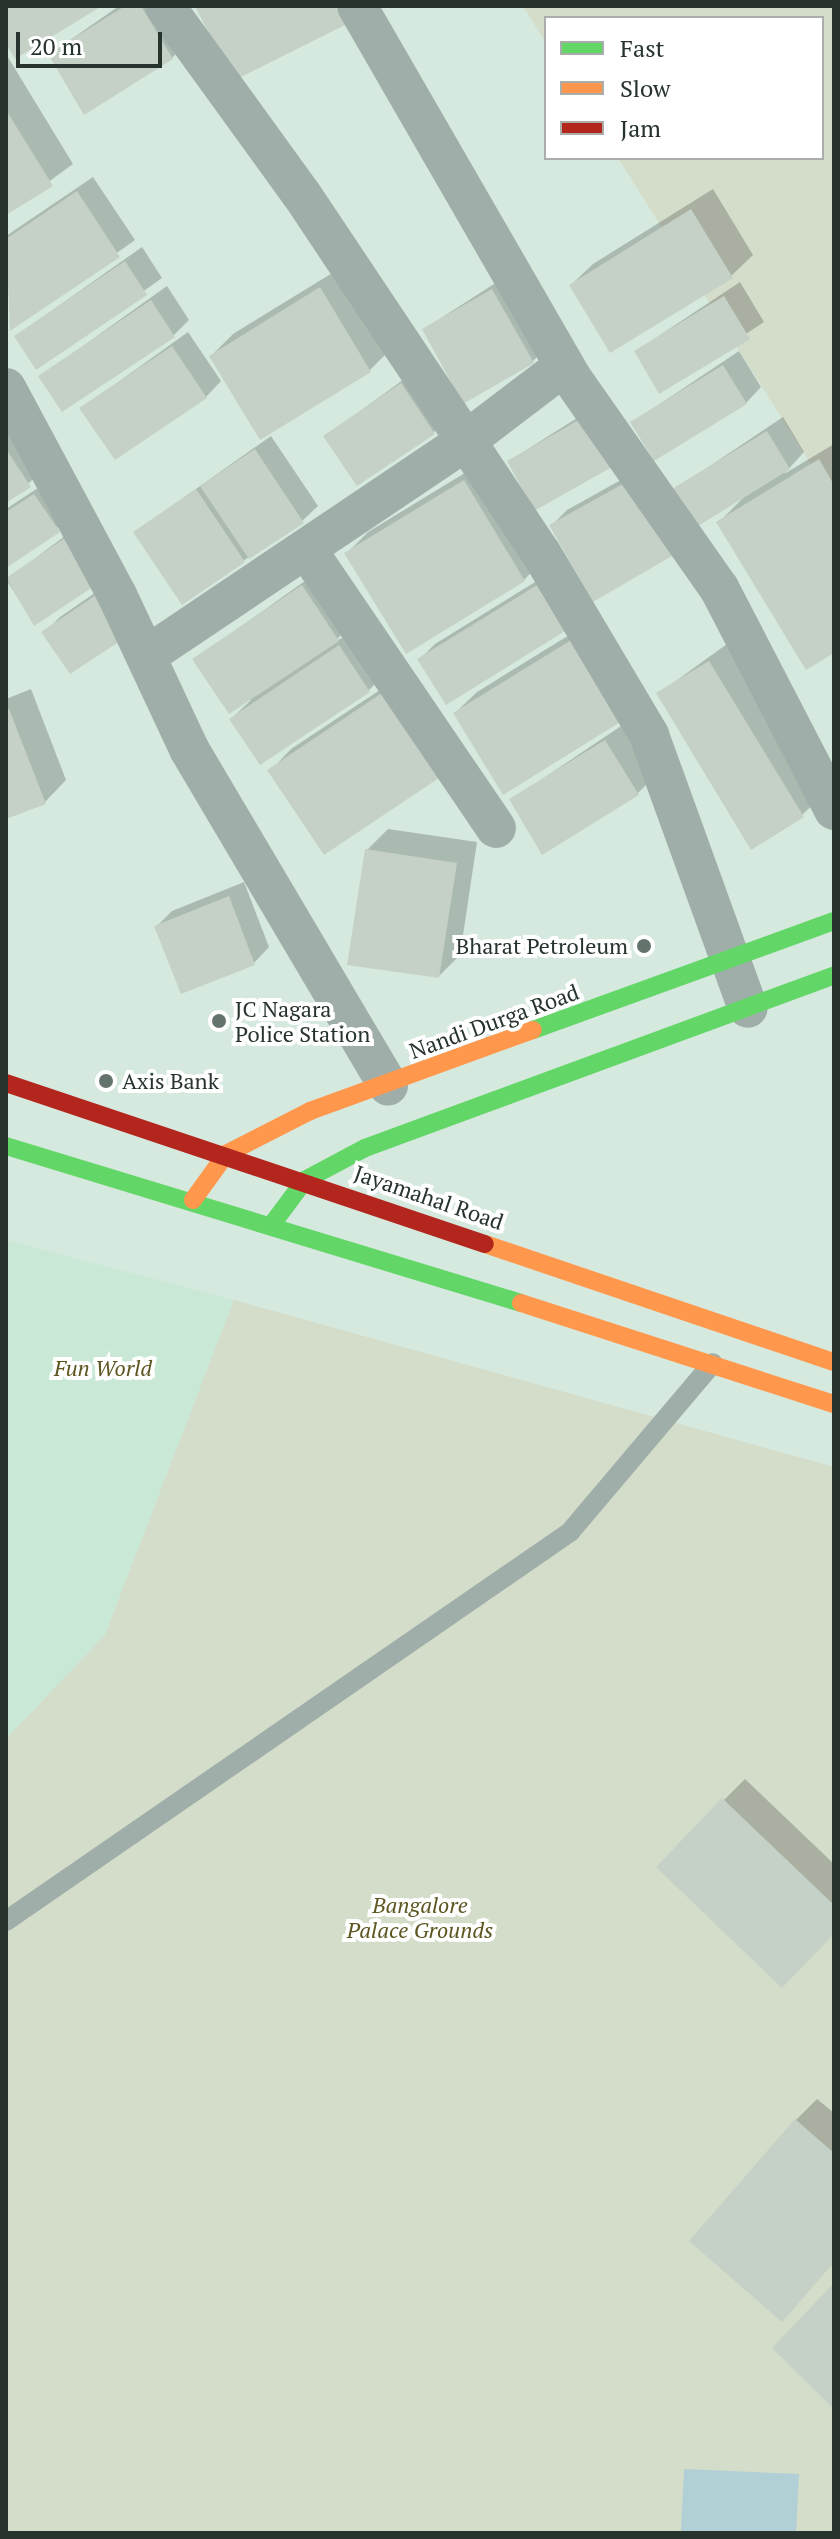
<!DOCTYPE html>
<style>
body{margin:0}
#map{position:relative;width:840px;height:2539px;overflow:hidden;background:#d6e9de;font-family:"PT Serif",serif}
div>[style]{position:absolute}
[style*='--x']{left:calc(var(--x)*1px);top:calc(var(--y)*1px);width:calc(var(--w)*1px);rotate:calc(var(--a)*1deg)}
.built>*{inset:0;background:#c9e8d6}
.green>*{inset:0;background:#d4dcca}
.water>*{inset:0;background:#b0d0d6}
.shadow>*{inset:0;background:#0003}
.building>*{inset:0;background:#c5d1c6}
.lane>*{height:20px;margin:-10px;padding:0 10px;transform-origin:10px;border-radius:10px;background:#9faea9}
.street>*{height:40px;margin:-20px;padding:0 20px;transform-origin:20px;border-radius:20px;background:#9faea9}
.fast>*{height:18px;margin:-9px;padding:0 9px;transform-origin:9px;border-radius:9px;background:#63d668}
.slow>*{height:18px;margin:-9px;padding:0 9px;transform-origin:9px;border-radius:9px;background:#ff974d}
.jam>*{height:18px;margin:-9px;padding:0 9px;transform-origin:9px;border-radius:9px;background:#b3261e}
.dots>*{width:22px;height:22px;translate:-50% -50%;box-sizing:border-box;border:4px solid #fff;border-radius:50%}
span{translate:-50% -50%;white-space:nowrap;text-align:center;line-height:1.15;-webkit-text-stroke:8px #fff;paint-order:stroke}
.poi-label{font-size:22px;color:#27342d}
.right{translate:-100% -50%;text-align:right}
.left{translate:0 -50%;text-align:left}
.street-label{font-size:22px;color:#27342d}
.park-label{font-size:22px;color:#5d5621;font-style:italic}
.frame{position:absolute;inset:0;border:8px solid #27342d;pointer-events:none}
.legend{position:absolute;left:544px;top:16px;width:280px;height:144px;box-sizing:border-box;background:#fff;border:2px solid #a9aeab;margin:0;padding:10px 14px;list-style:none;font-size:24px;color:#27342d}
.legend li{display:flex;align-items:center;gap:16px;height:40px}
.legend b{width:40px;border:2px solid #a9aeab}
.scale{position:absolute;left:16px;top:32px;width:146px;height:36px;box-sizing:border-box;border:4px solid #27342d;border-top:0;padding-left:10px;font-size:24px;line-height:28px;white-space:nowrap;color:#27342d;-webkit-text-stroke:6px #fff;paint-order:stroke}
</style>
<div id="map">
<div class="built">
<i style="clip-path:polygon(6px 1240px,234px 1300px,105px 1635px,6px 1739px)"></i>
</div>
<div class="green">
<i style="clip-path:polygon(523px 6px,834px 6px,834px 501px,618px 158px,822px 158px,822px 18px,546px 18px,546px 43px)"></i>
<i style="clip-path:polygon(234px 1300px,834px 1467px,834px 2533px,6px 2533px,6px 1739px,105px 1635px)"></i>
</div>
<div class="water">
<i style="clip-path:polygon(684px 2469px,799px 2474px,796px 2533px,681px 2531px)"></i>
</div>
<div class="shadow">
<i style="clip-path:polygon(119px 6px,165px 6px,187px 42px,172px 58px,50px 54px)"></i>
<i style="clip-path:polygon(6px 54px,73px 164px,6px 213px)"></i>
<i style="clip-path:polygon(93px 177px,135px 240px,11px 328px,6px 236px)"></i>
<i style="clip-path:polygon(713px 189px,753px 255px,731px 276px,571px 285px,593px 264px)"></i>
<i style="clip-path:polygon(142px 247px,162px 278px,37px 367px,16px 336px)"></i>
<i style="clip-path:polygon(342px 267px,391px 349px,370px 370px,261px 437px,211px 356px,233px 334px)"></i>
<i style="clip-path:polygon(508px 275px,548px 346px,533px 361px,424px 329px)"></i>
<i style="clip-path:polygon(740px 282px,764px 322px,660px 391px,636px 351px)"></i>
<i style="clip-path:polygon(167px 286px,189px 320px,174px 335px,41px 376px)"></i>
<i style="clip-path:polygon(188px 332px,221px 381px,206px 397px,82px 408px)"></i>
<i style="clip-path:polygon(739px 351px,761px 387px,746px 403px,633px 422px)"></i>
<i style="clip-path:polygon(418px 369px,449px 417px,434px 432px,326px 436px)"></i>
<i style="clip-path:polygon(607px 399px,535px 508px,509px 461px)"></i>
<i style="clip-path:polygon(783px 417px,804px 452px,784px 474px,834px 444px,834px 650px,719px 522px,744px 497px,674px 490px)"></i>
<i style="clip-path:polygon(16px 426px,45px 470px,6px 501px,6px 433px)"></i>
<i style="clip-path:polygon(271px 436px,318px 506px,302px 521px,243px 561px,135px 532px)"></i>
<i style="clip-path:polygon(486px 460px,545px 558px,524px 580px,347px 553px,368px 532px)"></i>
<i style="clip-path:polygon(646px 466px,671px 555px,552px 525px,567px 510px)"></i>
<i style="clip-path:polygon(50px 480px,74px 515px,6px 566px,6px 509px)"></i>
<i style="clip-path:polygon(81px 524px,35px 623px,6px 580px)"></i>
<i style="clip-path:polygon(319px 571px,353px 624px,334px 642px,355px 631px,384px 675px,369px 690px,231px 719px,251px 700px,195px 659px)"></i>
<i style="clip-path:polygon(553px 571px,580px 614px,420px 659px,435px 644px)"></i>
<i style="clip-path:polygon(115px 579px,142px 619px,44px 633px,60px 617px)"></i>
<i style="clip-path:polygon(595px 619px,504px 792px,455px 713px,477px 692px)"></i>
<i style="clip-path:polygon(731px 641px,824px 794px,802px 815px,658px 694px)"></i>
<i style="clip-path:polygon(410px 670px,465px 752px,270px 771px,291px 749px)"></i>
<i style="clip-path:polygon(31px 689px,66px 780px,45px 802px,6px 817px,6px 699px)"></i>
<i style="clip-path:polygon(621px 726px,653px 778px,638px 793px,511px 800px)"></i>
<i style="clip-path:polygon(388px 829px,477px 842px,460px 955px,439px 976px,367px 850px)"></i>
<i style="clip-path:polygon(244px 882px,269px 947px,254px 963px,156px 927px,172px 911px)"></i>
<i style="clip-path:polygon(745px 1779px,834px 1864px,834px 1932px,724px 1800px)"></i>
<i style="clip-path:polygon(817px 2099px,834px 2113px,834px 2262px,782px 2319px,796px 2120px)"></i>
</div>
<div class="building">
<i style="clip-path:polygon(6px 6px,102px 6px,15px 59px,6px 43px)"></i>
<i style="clip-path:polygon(125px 6px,141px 6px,173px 59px,84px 115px,48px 54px)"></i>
<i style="clip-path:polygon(195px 6px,335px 6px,345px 25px,233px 81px)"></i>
<i style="clip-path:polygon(6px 110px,53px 186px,6px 215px)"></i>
<i style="clip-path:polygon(77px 191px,120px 257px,10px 331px,6px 239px)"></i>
<i style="clip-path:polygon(691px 209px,733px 278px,610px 353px,569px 285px)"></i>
<i style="clip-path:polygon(125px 261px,147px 295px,36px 370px,14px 336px)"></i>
<i style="clip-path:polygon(320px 287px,371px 372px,260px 440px,209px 356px)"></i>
<i style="clip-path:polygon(492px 289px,534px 363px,463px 404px,422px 329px)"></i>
<i style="clip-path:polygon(724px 296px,750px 339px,659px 394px,634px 351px)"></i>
<i style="clip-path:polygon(151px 300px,175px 337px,62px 412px,38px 376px)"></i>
<i style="clip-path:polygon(172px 346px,207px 398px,115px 460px,79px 408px)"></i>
<i style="clip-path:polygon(723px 365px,747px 404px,654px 461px,630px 422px)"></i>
<i style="clip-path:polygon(401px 383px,435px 434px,357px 486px,323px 436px)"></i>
<i style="clip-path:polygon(591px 413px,619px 463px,534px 511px,507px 461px)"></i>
<i style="clip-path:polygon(767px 431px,790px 469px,695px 528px,672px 489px)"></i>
<i style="clip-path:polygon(6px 449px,31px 487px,6px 503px)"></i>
<i style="clip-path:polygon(255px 449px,304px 523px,249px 559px,200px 486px)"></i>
<i style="clip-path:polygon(819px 459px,834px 485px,834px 653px,806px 670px,716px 522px)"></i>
<i style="clip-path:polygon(464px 480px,525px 581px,406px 654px,344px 553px)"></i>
<i style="clip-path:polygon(630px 480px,672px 556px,593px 602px,549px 525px)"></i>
<i style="clip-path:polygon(196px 489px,245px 562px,182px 605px,133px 532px)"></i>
<i style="clip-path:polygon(34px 494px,60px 532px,6px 568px,6px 512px)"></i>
<i style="clip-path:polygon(65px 538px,96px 585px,34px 626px,6px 578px)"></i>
<i style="clip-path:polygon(302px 585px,339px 641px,229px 714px,192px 659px)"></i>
<i style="clip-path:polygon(537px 585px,565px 631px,446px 705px,417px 659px)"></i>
<i style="clip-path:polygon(99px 593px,128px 636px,70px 674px,41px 632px)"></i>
<i style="clip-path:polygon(573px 639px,622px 721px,503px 795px,453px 713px)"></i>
<i style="clip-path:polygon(339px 645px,370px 692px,260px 765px,229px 719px)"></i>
<i style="clip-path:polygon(709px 661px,804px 817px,751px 850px,656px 693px)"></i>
<i style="clip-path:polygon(388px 689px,445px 774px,324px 855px,267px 770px)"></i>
<i style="clip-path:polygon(9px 709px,46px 804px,6px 819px,6px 710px)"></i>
<i style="clip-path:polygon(605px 740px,639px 795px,542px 855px,509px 799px)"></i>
<i style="clip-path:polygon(365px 849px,457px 863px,439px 978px,347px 965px)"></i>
<i style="clip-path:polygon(229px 896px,255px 965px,181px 994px,154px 926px)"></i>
<i style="clip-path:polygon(722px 1798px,834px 1905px,834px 1934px,782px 1988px,656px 1867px)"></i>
<i style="clip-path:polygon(795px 2119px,834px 2153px,834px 2262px,782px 2322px,689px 2241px)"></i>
<i style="clip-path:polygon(834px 2283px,834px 2409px,772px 2348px)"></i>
</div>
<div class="lane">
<i style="--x:6;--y:1921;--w:685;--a:-34.59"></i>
<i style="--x:570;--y:1532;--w:221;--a:-49.8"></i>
</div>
<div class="street">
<i style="--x:165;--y:6;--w:233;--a:54.1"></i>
<i style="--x:302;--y:195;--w:430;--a:56.3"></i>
<i style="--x:541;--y:553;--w:212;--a:59.3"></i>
<i style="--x:649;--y:735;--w:290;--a:70.1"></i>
<i style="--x:357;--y:6;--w:428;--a:60"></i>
<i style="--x:571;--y:377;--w:258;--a:55"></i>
<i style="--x:719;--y:588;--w:250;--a:62.6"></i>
<i style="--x:6;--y:388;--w:235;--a:61.8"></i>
<i style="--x:117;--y:595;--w:170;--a:64.9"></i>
<i style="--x:189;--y:749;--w:391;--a:59.4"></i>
<i style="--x:307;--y:550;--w:336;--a:55.8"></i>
<i style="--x:146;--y:656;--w:382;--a:-33.9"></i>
<i style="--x:463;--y:443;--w:127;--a:-37.3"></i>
</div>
<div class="fast">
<i style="--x:533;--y:1030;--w:320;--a:-19.9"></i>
<i style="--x:6;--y:1146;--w:538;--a:16.95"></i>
<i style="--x:273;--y:1223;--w:54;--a:-53.3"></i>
<i style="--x:305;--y:1180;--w:68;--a:-28.1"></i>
<i style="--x:365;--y:1148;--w:500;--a:-20.2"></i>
</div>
<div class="slow">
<i style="--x:193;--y:1200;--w:57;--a:-54.3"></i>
<i style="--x:226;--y:1154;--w:94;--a:-27.1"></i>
<i style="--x:310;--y:1111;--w:237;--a:-20"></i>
<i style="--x:485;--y:1244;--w:368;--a:18.7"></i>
<i style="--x:521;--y:1303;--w:329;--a:17.9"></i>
</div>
<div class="jam">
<i style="--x:6;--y:1083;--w:505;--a:18.58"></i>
</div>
<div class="dots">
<i style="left:644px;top:946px;background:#64736b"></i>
<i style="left:219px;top:1021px;background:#64736b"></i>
<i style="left:106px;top:1081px;background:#64736b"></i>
</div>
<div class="poi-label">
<span class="right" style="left:628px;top:946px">Bharat Petroleum</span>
<span class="left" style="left:235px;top:1021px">JC Nagara<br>Police Station</span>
<span class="left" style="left:122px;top:1081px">Axis Bank</span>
</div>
<div class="street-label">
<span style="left:494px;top:1021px;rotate:-20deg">Nandi Durga Road</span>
<span style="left:429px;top:1197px;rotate:19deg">Jayamahal Road</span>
</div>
<div class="park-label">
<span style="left:103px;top:1368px">Fun World</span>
<span style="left:420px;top:1917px">Bangalore<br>Palace Grounds</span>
</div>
<div class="frame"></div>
<ul class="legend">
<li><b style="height:10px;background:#63d668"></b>Fast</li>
<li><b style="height:10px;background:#ff974d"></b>Slow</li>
<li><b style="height:10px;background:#b3261e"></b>Jam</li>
</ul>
<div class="scale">20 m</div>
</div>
